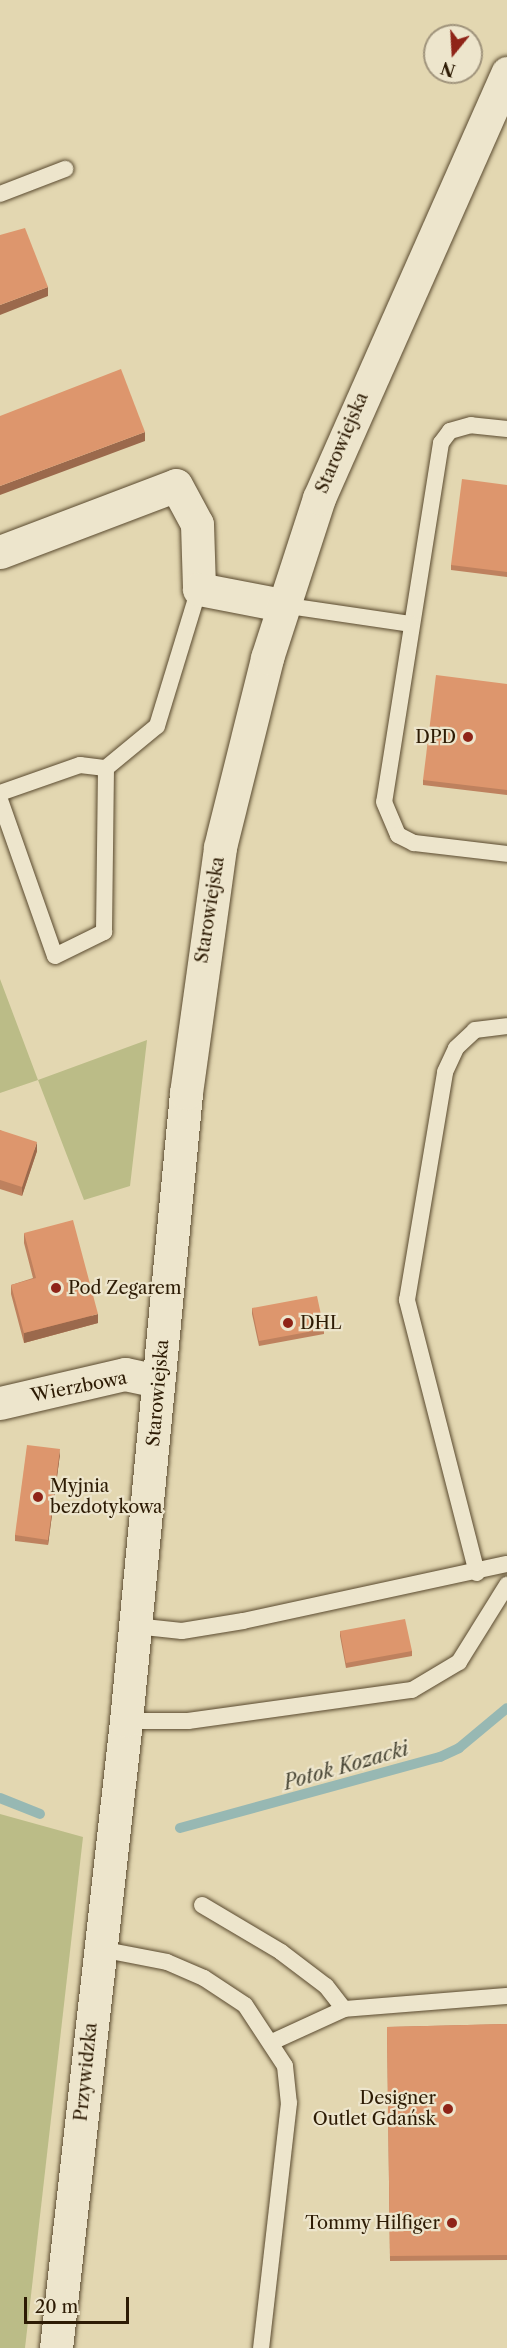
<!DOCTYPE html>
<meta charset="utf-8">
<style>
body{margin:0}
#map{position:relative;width:507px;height:2348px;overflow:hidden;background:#e3d7b1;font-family:"Libre Caslon Text",serif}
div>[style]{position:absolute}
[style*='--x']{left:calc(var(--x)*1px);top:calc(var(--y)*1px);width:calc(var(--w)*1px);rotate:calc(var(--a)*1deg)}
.green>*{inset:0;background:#bbbc87}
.stream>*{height:10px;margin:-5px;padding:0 5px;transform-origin:5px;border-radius:5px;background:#97b8b3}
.roads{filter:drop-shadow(0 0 2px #5a4a2f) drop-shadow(0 0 2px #5a4a2f)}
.service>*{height:16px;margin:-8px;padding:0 8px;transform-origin:8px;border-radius:8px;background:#ede5cc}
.minor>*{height:33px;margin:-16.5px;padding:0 16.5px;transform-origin:16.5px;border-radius:16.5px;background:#ede5cc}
.tertiary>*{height:33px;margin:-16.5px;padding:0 16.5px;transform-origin:16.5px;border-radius:16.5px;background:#ede5cc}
.wall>*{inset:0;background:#be815e}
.shaded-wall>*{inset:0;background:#9b694c}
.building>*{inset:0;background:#dd966d}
.dots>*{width:16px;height:16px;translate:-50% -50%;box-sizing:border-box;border:3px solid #ede5cc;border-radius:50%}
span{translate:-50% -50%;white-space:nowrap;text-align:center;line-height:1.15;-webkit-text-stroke:4.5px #ede5cc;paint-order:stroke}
.street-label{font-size:18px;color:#2d1b04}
.poi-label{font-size:18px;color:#2d1b04}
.right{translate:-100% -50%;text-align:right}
.left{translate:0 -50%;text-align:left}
.water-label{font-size:20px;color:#4d4a39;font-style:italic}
.north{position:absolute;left:423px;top:24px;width:60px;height:60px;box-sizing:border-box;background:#ede5cc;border:2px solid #a0947c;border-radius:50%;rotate:198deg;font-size:16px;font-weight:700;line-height:24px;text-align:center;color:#2d1b04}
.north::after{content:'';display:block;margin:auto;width:21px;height:27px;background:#8f2418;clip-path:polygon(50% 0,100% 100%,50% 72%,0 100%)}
.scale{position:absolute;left:24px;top:2297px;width:105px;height:27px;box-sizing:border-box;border:3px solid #2d1b04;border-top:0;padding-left:8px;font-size:18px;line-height:21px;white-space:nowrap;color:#2d1b04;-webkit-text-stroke:4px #ede5cc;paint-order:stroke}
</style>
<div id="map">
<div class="green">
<i style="clip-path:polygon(0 979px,38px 1080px,147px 1040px,130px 1186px,84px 1200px,38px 1080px,0 1093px)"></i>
<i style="clip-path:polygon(0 1814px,83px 1837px,25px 2348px,0 2348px)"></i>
</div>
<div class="stream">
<i style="--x:0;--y:1798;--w:43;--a:21.8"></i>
<i style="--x:180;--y:1828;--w:270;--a:-15.3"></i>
<i style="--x:440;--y:1757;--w:21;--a:-25"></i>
<i style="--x:459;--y:1748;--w:62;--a:-39.8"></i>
</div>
<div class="roads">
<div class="service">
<i style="--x:0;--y:194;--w:70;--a:-21"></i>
<i style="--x:507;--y:429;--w:36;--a:-174"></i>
<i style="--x:471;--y:425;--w:22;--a:164"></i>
<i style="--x:450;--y:431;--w:15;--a:127"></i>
<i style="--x:441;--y:443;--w:363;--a:99"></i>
<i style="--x:384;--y:802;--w:36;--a:67"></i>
<i style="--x:398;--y:835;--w:18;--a:27"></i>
<i style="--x:414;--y:843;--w:94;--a:6.7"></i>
<i style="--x:282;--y:605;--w:130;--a:8.4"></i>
<i style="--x:0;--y:793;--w:85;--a:-19.3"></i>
<i style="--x:80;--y:765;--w:26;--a:7"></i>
<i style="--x:106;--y:768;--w:66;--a:-39.5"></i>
<i style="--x:157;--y:726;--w:143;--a:-73"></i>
<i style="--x:0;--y:800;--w:165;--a:70.6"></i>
<i style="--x:55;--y:956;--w:55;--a:-26.1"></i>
<i style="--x:104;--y:932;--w:164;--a:-89.3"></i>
<i style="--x:477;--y:1573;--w:282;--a:-104.4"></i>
<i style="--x:407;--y:1300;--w:231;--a:-80.5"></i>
<i style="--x:445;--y:1072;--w:26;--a:-65"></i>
<i style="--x:456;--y:1048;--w:26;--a:-43"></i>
<i style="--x:475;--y:1030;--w:32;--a:-7"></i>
<i style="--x:135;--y:1626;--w:47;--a:6.1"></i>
<i style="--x:182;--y:1631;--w:62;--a:-9.3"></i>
<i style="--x:243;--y:1621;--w:270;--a:-12.2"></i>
<i style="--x:126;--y:1721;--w:62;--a:0"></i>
<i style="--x:188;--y:1721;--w:226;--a:-7.9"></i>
<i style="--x:412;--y:1690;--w:55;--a:-30.8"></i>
<i style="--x:459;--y:1662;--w:91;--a:-58.1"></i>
<i style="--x:202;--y:1905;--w:92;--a:30.7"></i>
<i style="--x:281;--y:1952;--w:56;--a:37.1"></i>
<i style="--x:326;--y:1986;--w:29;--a:52"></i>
<i style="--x:100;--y:1949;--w:68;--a:11"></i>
<i style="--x:167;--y:1962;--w:40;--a:23.4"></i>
<i style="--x:204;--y:1978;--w:49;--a:33.4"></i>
<i style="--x:245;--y:2005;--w:73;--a:56.7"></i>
<i style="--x:285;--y:2066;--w:37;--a:84"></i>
<i style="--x:289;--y:2103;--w:247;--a:96.5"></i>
<i style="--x:272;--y:2042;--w:79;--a:-24.6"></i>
<i style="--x:344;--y:2009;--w:164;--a:-4.6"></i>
</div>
<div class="minor">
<i style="--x:0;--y:552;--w:188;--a:-20.8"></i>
<i style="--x:176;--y:485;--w:44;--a:61.7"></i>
<i style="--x:197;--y:524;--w:65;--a:88.2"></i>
<i style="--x:199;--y:589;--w:85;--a:10.9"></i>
<i style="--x:0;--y:1403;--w:128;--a:-13.1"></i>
<i style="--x:125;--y:1374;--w:34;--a:12"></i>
</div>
<div class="tertiary">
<i style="--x:56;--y:2348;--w:631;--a:-83.63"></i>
<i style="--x:126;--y:1721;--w:631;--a:-84.54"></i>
<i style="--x:186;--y:1093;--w:248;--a:-82.1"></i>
<i style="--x:220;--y:847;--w:195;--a:-76"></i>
<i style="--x:267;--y:658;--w:168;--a:-72"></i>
<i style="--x:319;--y:498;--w:465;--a:-66.1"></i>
</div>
</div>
<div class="wall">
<i style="clip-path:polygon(507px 485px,507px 577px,451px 570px,451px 565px)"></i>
<i style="clip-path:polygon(507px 684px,507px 795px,423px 785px,423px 780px)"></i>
<i style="clip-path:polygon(0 1130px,37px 1151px,22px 1196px,0 1189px)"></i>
<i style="clip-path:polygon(24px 1233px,98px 1323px,24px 1343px,11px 1294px,11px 1285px,33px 1278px,24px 1243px)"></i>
<i style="clip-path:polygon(252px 1308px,324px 1329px,324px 1334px,259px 1346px,252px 1314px)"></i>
<i style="clip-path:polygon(60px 1454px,48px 1545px,15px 1541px,15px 1535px)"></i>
<i style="clip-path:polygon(340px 1631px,412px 1651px,412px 1656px,346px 1668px,340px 1636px)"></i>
<i style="clip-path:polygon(507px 2024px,507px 2260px,390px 2261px,387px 2027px)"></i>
</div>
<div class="shaded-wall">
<i style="clip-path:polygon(48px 287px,48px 296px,0 315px,0 305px)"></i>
<i style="clip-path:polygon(145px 432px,145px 441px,0 495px,0 486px)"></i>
<i style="clip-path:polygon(37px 1142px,37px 1151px,22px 1196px,22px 1187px)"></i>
<i style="clip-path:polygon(98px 1314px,98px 1323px,24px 1343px,24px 1333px)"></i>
<i style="clip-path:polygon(60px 1449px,60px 1454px,48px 1545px,48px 1540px)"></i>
</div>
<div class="building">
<i style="clip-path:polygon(25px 228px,48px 287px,0 305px,0 235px)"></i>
<i style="clip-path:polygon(121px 369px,145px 432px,0 486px,0 416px)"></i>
<i style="clip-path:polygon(462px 479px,507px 485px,507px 572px,451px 565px)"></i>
<i style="clip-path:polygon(436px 675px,507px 684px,507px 790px,423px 780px)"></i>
<i style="clip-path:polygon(0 1130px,37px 1142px,22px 1187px,0 1180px)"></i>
<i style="clip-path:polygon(73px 1220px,98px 1314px,24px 1333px,11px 1285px,36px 1278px,24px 1233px)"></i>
<i style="clip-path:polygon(317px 1296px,324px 1329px,259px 1341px,252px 1308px)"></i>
<i style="clip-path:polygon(27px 1445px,60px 1449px,48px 1540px,15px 1535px)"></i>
<i style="clip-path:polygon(405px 1619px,412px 1651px,346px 1663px,340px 1631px)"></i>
<i style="clip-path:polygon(507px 2024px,507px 2255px,390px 2256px,387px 2027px)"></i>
</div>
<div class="dots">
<i style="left:468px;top:737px;background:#8f2418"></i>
<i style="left:56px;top:1288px;background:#8f2418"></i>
<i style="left:288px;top:1323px;background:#8f2418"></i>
<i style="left:38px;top:1497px;background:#8f2418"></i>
<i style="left:448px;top:2109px;background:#8f2418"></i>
<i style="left:452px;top:2223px;background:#8f2418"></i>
</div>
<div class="street-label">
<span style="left:342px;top:443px;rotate:-67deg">Starowiejska</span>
<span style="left:210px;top:910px;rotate:-81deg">Starowiejska</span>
<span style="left:79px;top:1387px;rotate:-11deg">Wierzbowa</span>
<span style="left:158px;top:1393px;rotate:-85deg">Starowiejska</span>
<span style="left:86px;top:2072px;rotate:-84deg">Przywidzka</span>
</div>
<div class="poi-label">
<span class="right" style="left:456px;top:737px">DPD</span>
<span class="left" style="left:68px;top:1288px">Pod Zegarem</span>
<span class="left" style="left:300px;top:1323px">DHL</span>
<span class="left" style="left:50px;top:1497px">Myjnia<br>bezdotykowa</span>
<span class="right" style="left:436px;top:2109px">Designer<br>Outlet Gdańsk</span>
<span class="right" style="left:440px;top:2223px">Tommy Hilfiger</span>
</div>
<div class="water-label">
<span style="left:346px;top:1766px;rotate:-16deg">Potok Kozacki</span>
</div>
<div class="north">N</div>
<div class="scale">20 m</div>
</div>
